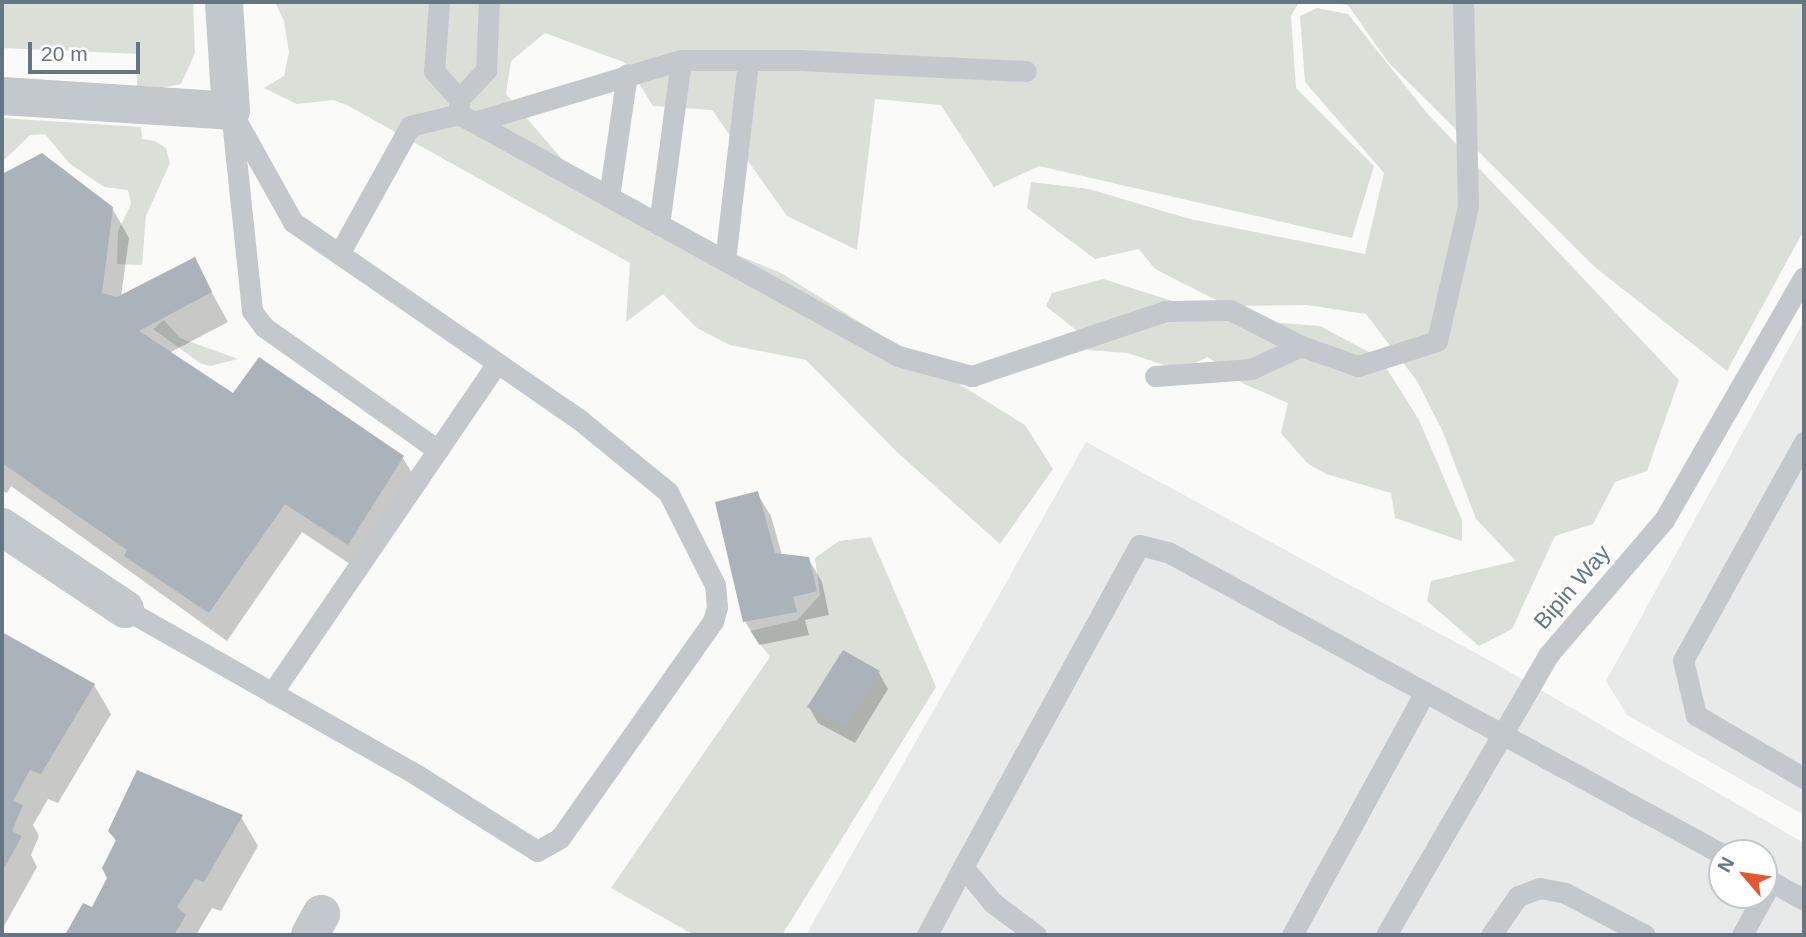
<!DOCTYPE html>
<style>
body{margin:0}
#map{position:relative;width:1806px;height:937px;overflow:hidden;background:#fafaf8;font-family:Helvetica,sans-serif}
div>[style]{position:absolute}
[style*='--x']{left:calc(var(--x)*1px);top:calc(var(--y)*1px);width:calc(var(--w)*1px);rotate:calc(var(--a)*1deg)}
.built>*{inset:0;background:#e8e9e9}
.green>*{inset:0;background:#dadfd7}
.shadow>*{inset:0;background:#0003}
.building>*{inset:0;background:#aab3b9}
.service>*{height:21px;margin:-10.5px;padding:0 10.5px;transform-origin:10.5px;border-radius:10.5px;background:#c3c8cc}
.minor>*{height:38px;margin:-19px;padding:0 19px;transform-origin:19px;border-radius:19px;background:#c3c8cc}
span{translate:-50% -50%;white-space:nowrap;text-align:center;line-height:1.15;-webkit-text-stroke:7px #fff;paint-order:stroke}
.street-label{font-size:23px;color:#657683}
.frame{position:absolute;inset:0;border:4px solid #657683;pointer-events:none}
.north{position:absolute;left:1708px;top:839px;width:70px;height:70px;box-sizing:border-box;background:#fff;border:2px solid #c1c8cd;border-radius:50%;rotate:299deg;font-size:19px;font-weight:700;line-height:28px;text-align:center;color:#657683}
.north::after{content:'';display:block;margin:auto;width:24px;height:32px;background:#e4572e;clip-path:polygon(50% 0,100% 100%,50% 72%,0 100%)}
.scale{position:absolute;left:28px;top:42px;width:112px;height:32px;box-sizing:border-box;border:4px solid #657683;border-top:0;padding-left:9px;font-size:21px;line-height:24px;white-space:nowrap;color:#657683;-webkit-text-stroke:5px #fff;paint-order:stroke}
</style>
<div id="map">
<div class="built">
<i style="clip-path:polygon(1804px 321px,1804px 815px,1627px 715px,1606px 681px)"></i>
<i style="clip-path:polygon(evenodd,1086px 442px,1496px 664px,1804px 843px,1804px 935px,806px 935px,1086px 442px,1722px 853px,1764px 853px,1764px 895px,1722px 895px,1722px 853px)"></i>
</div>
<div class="green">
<i style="clip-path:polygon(2px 2px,193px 2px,195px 53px,181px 84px,136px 93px,140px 54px,2px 48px)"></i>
<i style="clip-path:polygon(275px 2px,1299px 2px,1291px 16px,1296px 88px,1374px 166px,1352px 238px,1039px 166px,994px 187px,941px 105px,875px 99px,857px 250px,787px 216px,712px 110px,653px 106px,626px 63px,545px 33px,511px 61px,506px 94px,566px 164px,660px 223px,781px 273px,1025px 425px,1053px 469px,1000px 544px,898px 453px,806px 360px,730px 345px,697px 328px,663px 294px,626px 322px,630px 263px,347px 105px,333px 100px,297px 104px,264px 88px,284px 76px,289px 52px,284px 21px)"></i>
<i style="clip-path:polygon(1328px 2px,1804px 2px,1804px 230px,1727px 371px,1596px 268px,1388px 62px,1348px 5px)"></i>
<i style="clip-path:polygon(1317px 8px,1348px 14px,1426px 112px,1679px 380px,1647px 471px,1615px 482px,1593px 524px,1555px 536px,1512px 629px,1479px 646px,1427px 601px,1431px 581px,1516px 561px,1476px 519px,1442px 430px,1417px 381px,1366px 314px,1307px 305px,1228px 306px,1155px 269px,1139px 249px,1095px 259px,1027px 208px,1031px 182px,1089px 189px,1190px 219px,1365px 254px,1384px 173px,1305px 82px,1300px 16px)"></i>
<i style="clip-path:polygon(2px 118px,141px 127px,142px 139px,155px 141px,166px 148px,170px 163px,146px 216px,142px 265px,117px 264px,118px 231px,131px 204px,128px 190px,104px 187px,69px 163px,45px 134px,30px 135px,2px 162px)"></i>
<i style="clip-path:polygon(1103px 279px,1229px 319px,1320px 326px,1380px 358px,1419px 420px,1462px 520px,1462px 541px,1395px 518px,1391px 493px,1326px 474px,1307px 463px,1281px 433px,1288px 403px,1244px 384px,1208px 357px,1180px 370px,1127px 353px,1088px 350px,1077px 331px,1046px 306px,1052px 293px)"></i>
<i style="clip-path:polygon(164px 320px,180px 338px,238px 359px,210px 366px,200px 363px,153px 329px)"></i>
<i style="clip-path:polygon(871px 537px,936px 687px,782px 935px,694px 935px,611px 888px,770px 657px,750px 631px,797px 620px,820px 595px,815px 558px,839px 541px)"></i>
</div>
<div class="shadow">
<i style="clip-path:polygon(42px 155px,112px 208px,129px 238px,121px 297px,194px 260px,228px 322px,169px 353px,233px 395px,403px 458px,420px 487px,365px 574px,302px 532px,227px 641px,11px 486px,7px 493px,2px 490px,2px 176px)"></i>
<i style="clip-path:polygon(757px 493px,771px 516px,782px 555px,808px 558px,822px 582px,829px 615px,805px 620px,809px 635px,759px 645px,745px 621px)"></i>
<i style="clip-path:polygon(2px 634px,94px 685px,111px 714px,58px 803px,48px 799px,33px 825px,39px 836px,31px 855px,37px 867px,3px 928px)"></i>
<i style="clip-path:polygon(844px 652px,879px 673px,888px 689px,855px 743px,818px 723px,809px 707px)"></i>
<i style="clip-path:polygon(241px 817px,258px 846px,221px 911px,212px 908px,196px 935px,67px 935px,84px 906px,93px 910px,109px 878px,117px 843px,110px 831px)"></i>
</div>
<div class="building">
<i style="clip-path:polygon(42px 153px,113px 207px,102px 293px,117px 297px,195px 257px,212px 292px,139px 331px,233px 393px,259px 357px,404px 456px,348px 545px,285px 504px,209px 613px,124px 556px,127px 550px,2px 463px,2px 174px)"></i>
<i style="clip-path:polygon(758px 491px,775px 553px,809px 557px,817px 591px,793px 597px,797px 612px,743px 622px,715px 502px)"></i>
<i style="clip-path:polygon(2px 632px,95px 684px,41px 774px,30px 770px,13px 801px,23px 805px,12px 831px,22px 836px,2px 872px)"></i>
<i style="clip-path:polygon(843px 650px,880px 671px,846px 727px,807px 707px)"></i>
<i style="clip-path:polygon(137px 770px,243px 815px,204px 882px,195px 879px,177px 907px,186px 915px,174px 935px,65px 935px,83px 903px,92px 907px,107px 878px,102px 868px,116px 840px,108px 831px)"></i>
</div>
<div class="service">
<i style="--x:439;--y:2;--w:69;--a:94.1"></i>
<i style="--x:434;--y:71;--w:38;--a:48"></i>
<i style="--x:459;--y:99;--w:40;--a:-47"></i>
<i style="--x:486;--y:70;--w:68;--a:-87.5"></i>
<i style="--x:459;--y:99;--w:15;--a:90"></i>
<i style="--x:459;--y:114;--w:501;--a:28.87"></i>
<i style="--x:898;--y:356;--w:77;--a:15.1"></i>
<i style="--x:972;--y:376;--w:204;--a:-18.6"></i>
<i style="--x:1165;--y:311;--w:65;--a:-0.9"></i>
<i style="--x:1230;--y:310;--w:80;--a:26.9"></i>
<i style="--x:1301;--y:346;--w:60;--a:19.3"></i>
<i style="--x:1358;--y:366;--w:83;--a:-17.6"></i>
<i style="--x:1437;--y:341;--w:139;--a:-77.1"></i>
<i style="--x:1468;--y:206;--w:204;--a:-91.4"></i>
<i style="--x:232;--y:120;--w:192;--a:84"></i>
<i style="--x:252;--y:311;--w:20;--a:53"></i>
<i style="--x:264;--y:327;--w:213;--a:35.3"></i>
<i style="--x:474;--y:122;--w:216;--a:-16.7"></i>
<i style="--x:681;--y:60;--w:118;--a:0"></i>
<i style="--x:799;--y:60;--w:227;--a:2.8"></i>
<i style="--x:609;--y:197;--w:124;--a:-81.7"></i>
<i style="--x:659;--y:225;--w:166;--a:-82.4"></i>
<i style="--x:339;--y:254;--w:146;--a:-61"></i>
<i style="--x:410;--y:126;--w:50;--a:-13.8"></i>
<i style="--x:725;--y:261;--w:201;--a:-83.4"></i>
<i style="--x:1155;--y:376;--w:96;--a:-4.2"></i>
<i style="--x:1251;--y:369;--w:55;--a:-24.7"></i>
<i style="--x:1804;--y:442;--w:249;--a:119"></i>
<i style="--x:1683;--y:660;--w:57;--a:76.7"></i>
<i style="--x:1696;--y:715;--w:125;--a:30.3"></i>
<i style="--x:125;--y:609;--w:336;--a:29.6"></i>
<i style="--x:417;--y:775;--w:142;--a:32.3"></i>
<i style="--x:537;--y:851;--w:26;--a:-29"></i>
<i style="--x:560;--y:838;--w:266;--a:-54.8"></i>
<i style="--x:713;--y:621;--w:15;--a:-74"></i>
<i style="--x:717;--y:607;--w:22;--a:-95"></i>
<i style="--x:715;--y:585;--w:104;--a:-116.8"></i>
<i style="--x:668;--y:492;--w:114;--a:-140.7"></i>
<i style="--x:580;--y:420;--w:349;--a:-145.4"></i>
<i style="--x:293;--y:222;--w:127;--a:-119.2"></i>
<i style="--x:272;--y:693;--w:399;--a:-55.7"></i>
<i style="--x:1764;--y:877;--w:46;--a:29.9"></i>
<i style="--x:927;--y:935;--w:77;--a:-62.1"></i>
<i style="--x:1036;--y:935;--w:54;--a:-143.3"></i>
<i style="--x:993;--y:903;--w:47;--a:-129.8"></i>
<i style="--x:963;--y:867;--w:367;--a:-61.3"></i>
<i style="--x:1139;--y:545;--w:30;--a:14"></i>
<i style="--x:1168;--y:552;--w:631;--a:28.6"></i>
<i style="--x:1292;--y:935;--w:277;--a:-61.3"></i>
<i style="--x:1386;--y:935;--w:325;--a:-59.9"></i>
<i style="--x:1549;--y:654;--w:177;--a:-49.4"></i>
<i style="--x:1664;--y:520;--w:280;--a:-60.1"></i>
<i style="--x:1491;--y:935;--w:47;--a:-55.3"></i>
<i style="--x:1518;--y:896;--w:23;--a:-20"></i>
<i style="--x:1540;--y:888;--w:25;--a:11"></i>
<i style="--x:1565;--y:893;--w:90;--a:27.7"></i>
<i style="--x:1742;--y:935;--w:60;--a:-61.3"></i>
</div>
<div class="minor">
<i style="--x:2;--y:96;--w:229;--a:3.7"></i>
<i style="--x:231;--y:111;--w:109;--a:-93.7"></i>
<i style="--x:2;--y:527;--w:148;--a:33.7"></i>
<i style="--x:310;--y:935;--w:24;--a:-62"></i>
</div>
<div class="street-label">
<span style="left:1572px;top:587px;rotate:-49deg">Bipin Way</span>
</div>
<div class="frame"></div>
<div class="north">N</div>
<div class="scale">20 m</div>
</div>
